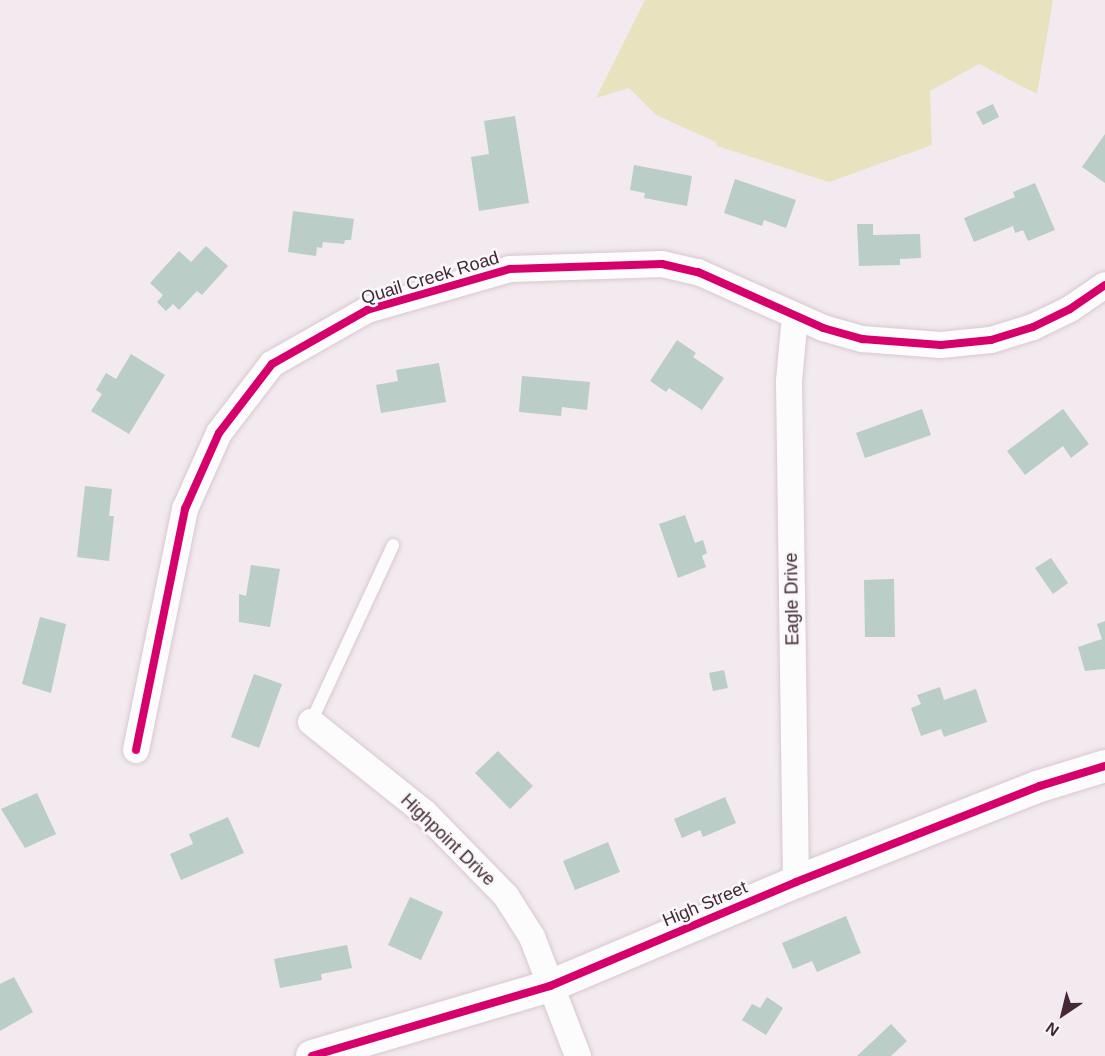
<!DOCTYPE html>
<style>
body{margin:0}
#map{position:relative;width:1105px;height:1056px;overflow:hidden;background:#f2eaee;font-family:Helvetica,sans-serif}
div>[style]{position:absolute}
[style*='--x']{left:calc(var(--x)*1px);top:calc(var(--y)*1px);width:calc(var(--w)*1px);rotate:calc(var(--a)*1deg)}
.green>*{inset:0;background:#e8e2bf}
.building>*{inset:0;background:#bacdc6}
.roads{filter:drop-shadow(0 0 2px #d8c7d1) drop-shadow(0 0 2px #d8c7d1)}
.service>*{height:12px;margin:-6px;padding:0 6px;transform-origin:6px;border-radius:6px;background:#fdfcfc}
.minor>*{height:26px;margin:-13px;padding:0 13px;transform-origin:13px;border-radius:13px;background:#fdfcfc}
.tertiary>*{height:32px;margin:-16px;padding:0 16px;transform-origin:16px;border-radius:16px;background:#fdfcfc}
.cycleway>*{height:8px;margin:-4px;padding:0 4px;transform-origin:4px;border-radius:4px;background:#d6006c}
span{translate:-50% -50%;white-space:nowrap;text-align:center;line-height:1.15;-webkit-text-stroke:5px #f8f8f8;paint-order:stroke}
.street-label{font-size:18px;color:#442838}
.north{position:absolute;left:1033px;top:984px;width:60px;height:60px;-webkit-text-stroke:4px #f8f8f8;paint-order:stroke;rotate:215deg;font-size:16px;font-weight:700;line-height:24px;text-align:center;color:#442838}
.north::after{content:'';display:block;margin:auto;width:21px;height:27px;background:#442838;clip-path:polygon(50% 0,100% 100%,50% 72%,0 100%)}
</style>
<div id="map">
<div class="green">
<i style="clip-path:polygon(645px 0,1053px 0,1037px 94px,979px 64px,930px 91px,932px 145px,829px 182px,717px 146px,716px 142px,656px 115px,629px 88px,596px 98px)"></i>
</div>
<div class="building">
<i style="clip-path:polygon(993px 104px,999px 117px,983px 125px,976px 112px)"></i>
<i style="clip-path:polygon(515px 116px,529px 203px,479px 211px,471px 157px,489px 154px,484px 121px)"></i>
<i style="clip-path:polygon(1105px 134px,1105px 183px,1082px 167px)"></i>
<i style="clip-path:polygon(634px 165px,692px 176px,687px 206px,644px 198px,645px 193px,630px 190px)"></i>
<i style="clip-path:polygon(735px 179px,796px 200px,786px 228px,764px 220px,762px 226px,724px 213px)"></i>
<i style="clip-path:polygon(1035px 183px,1055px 230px,1028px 241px,1023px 230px,1015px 233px,1013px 226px,974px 242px,964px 218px,1015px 197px,1013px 192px)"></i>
<i style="clip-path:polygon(293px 211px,354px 219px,351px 240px,345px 240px,344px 244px,323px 242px,322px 248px,317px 247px,316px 256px,288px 252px)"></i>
<i style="clip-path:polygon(857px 224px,873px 224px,873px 235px,920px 234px,921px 258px,900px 259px,900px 265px,859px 266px)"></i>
<i style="clip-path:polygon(206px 246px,228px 266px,202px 295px,197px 291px,179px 310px,173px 304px,166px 311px,157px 302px,163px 295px,150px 283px,179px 251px,191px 262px)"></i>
<i style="clip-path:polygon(677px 340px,696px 353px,693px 357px,724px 378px,702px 410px,669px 388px,666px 392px,650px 381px)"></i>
<i style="clip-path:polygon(131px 354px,165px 375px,129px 434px,91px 411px,102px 394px,96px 390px,106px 373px,116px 379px)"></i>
<i style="clip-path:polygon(439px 363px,446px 402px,381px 413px,376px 385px,398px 381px,396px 370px)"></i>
<i style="clip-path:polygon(522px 376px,590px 382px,587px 410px,562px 407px,561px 416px,519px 412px)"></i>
<i style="clip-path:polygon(922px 409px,931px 435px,865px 458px,856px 433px)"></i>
<i style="clip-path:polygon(1063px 409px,1089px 444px,1071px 458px,1063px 446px,1025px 475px,1007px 451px)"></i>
<i style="clip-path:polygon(85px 486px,112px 489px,109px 516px,114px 516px,109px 561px,77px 557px)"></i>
<i style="clip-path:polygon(685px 515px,695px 543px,703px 540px,707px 553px,702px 556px,706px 567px,678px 578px,659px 524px)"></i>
<i style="clip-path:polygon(1051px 558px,1068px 583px,1053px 594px,1035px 568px)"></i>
<i style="clip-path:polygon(251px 565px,280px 569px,270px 627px,239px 622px,239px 594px,246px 596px)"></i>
<i style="clip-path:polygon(894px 579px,895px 637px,865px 637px,864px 580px)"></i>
<i style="clip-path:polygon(40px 617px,66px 624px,51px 693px,22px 684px)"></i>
<i style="clip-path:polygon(1105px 621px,1105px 669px,1085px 671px,1078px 647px,1102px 639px,1097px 624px)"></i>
<i style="clip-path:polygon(724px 670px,728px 688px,713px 691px,709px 673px)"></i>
<i style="clip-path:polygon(254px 674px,282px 684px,259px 748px,231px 737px)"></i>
<i style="clip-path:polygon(940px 687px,944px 700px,976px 689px,987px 722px,944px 737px,941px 729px,921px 736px,911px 708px,921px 704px,917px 695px)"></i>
<i style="clip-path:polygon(498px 751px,533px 786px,510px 809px,475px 773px)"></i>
<i style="clip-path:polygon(37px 793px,56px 834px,25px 848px,1px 809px)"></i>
<i style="clip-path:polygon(725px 797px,736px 823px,703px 837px,700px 830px,682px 838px,674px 819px)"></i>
<i style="clip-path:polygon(228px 817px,244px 853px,181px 880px,170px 854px,193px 844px,189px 834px)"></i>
<i style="clip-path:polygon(608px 842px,620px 872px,575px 890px,563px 861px)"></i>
<i style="clip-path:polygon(410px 897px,443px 912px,421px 960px,388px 945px)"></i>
<i style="clip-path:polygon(846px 916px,861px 953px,817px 972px,812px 961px,793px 969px,782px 943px)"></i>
<i style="clip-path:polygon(347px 945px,352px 968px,321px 974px,322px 980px,280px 988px,274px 959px)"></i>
<i style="clip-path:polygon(14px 977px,33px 1012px,0 1031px,0 984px)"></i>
<i style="clip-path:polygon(767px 997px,783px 1008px,766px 1035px,742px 1020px,752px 1004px,760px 1008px)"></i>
<i style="clip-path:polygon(891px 1024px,907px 1041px,891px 1056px,857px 1056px)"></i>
</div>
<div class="roads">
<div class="service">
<i style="--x:311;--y:722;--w:195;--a:-65.1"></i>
</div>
<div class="minor">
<i style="--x:795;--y:316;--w:65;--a:95.3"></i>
<i style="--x:789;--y:381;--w:501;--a:89.2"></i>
<i style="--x:311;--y:722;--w:146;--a:38.6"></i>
<i style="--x:425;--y:813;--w:116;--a:45.7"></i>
<i style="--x:506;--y:896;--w:49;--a:57.6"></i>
<i style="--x:532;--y:937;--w:128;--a:68.9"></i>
<i style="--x:136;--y:750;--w:246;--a:-78.5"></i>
<i style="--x:185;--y:509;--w:83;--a:-65.9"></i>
<i style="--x:219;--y:433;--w:87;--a:-52.5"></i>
<i style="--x:272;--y:364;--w:109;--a:-29.6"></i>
<i style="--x:367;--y:310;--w:149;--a:-16"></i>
<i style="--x:510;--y:269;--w:152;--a:-1.9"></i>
<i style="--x:662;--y:264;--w:37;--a:13"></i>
<i style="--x:698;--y:272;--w:137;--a:24.1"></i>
<i style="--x:823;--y:328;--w:41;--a:15.8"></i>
<i style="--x:862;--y:339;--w:79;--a:4.3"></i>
<i style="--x:941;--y:345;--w:50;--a:-5.7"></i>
<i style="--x:991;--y:340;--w:44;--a:-17.2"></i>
<i style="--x:1033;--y:327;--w:41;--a:-25.9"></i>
<i style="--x:1070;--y:309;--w:42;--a:-34.4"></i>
</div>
<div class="tertiary">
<i style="--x:312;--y:1056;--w:248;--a:-16.4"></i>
<i style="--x:550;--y:986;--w:267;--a:-22.9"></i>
<i style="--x:796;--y:882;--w:262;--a:-21.5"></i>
<i style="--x:1040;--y:786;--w:68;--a:-17.1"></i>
</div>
</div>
<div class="cycleway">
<i style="--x:136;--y:750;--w:246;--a:-78.5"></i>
<i style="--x:185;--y:509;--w:83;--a:-65.9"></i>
<i style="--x:219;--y:433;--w:87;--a:-52.5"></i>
<i style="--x:272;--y:364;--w:109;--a:-29.6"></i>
<i style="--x:367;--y:310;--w:149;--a:-16"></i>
<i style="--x:510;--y:269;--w:152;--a:-1.9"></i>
<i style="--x:662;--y:264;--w:37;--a:13"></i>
<i style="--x:698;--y:272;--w:137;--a:24.1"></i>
<i style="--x:823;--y:328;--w:41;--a:15.8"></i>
<i style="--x:862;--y:339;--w:79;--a:4.3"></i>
<i style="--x:941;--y:345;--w:50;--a:-5.7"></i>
<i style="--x:991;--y:340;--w:44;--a:-17.2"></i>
<i style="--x:1033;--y:327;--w:41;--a:-25.9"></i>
<i style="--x:1070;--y:309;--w:42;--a:-34.4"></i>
<i style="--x:312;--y:1056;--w:248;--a:-16.4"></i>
<i style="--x:550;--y:986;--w:267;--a:-22.9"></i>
<i style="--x:796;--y:882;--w:262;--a:-21.5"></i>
<i style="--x:1040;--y:786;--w:68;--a:-17.1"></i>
</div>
<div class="street-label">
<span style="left:430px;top:278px;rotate:-17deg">Quail Creek Road</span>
<span style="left:792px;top:599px;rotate:-91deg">Eagle Drive</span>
<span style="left:448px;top:840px;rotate:44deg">Highpoint Drive</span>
<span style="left:705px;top:904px;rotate:-23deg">High Street</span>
</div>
<div class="north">N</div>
</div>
